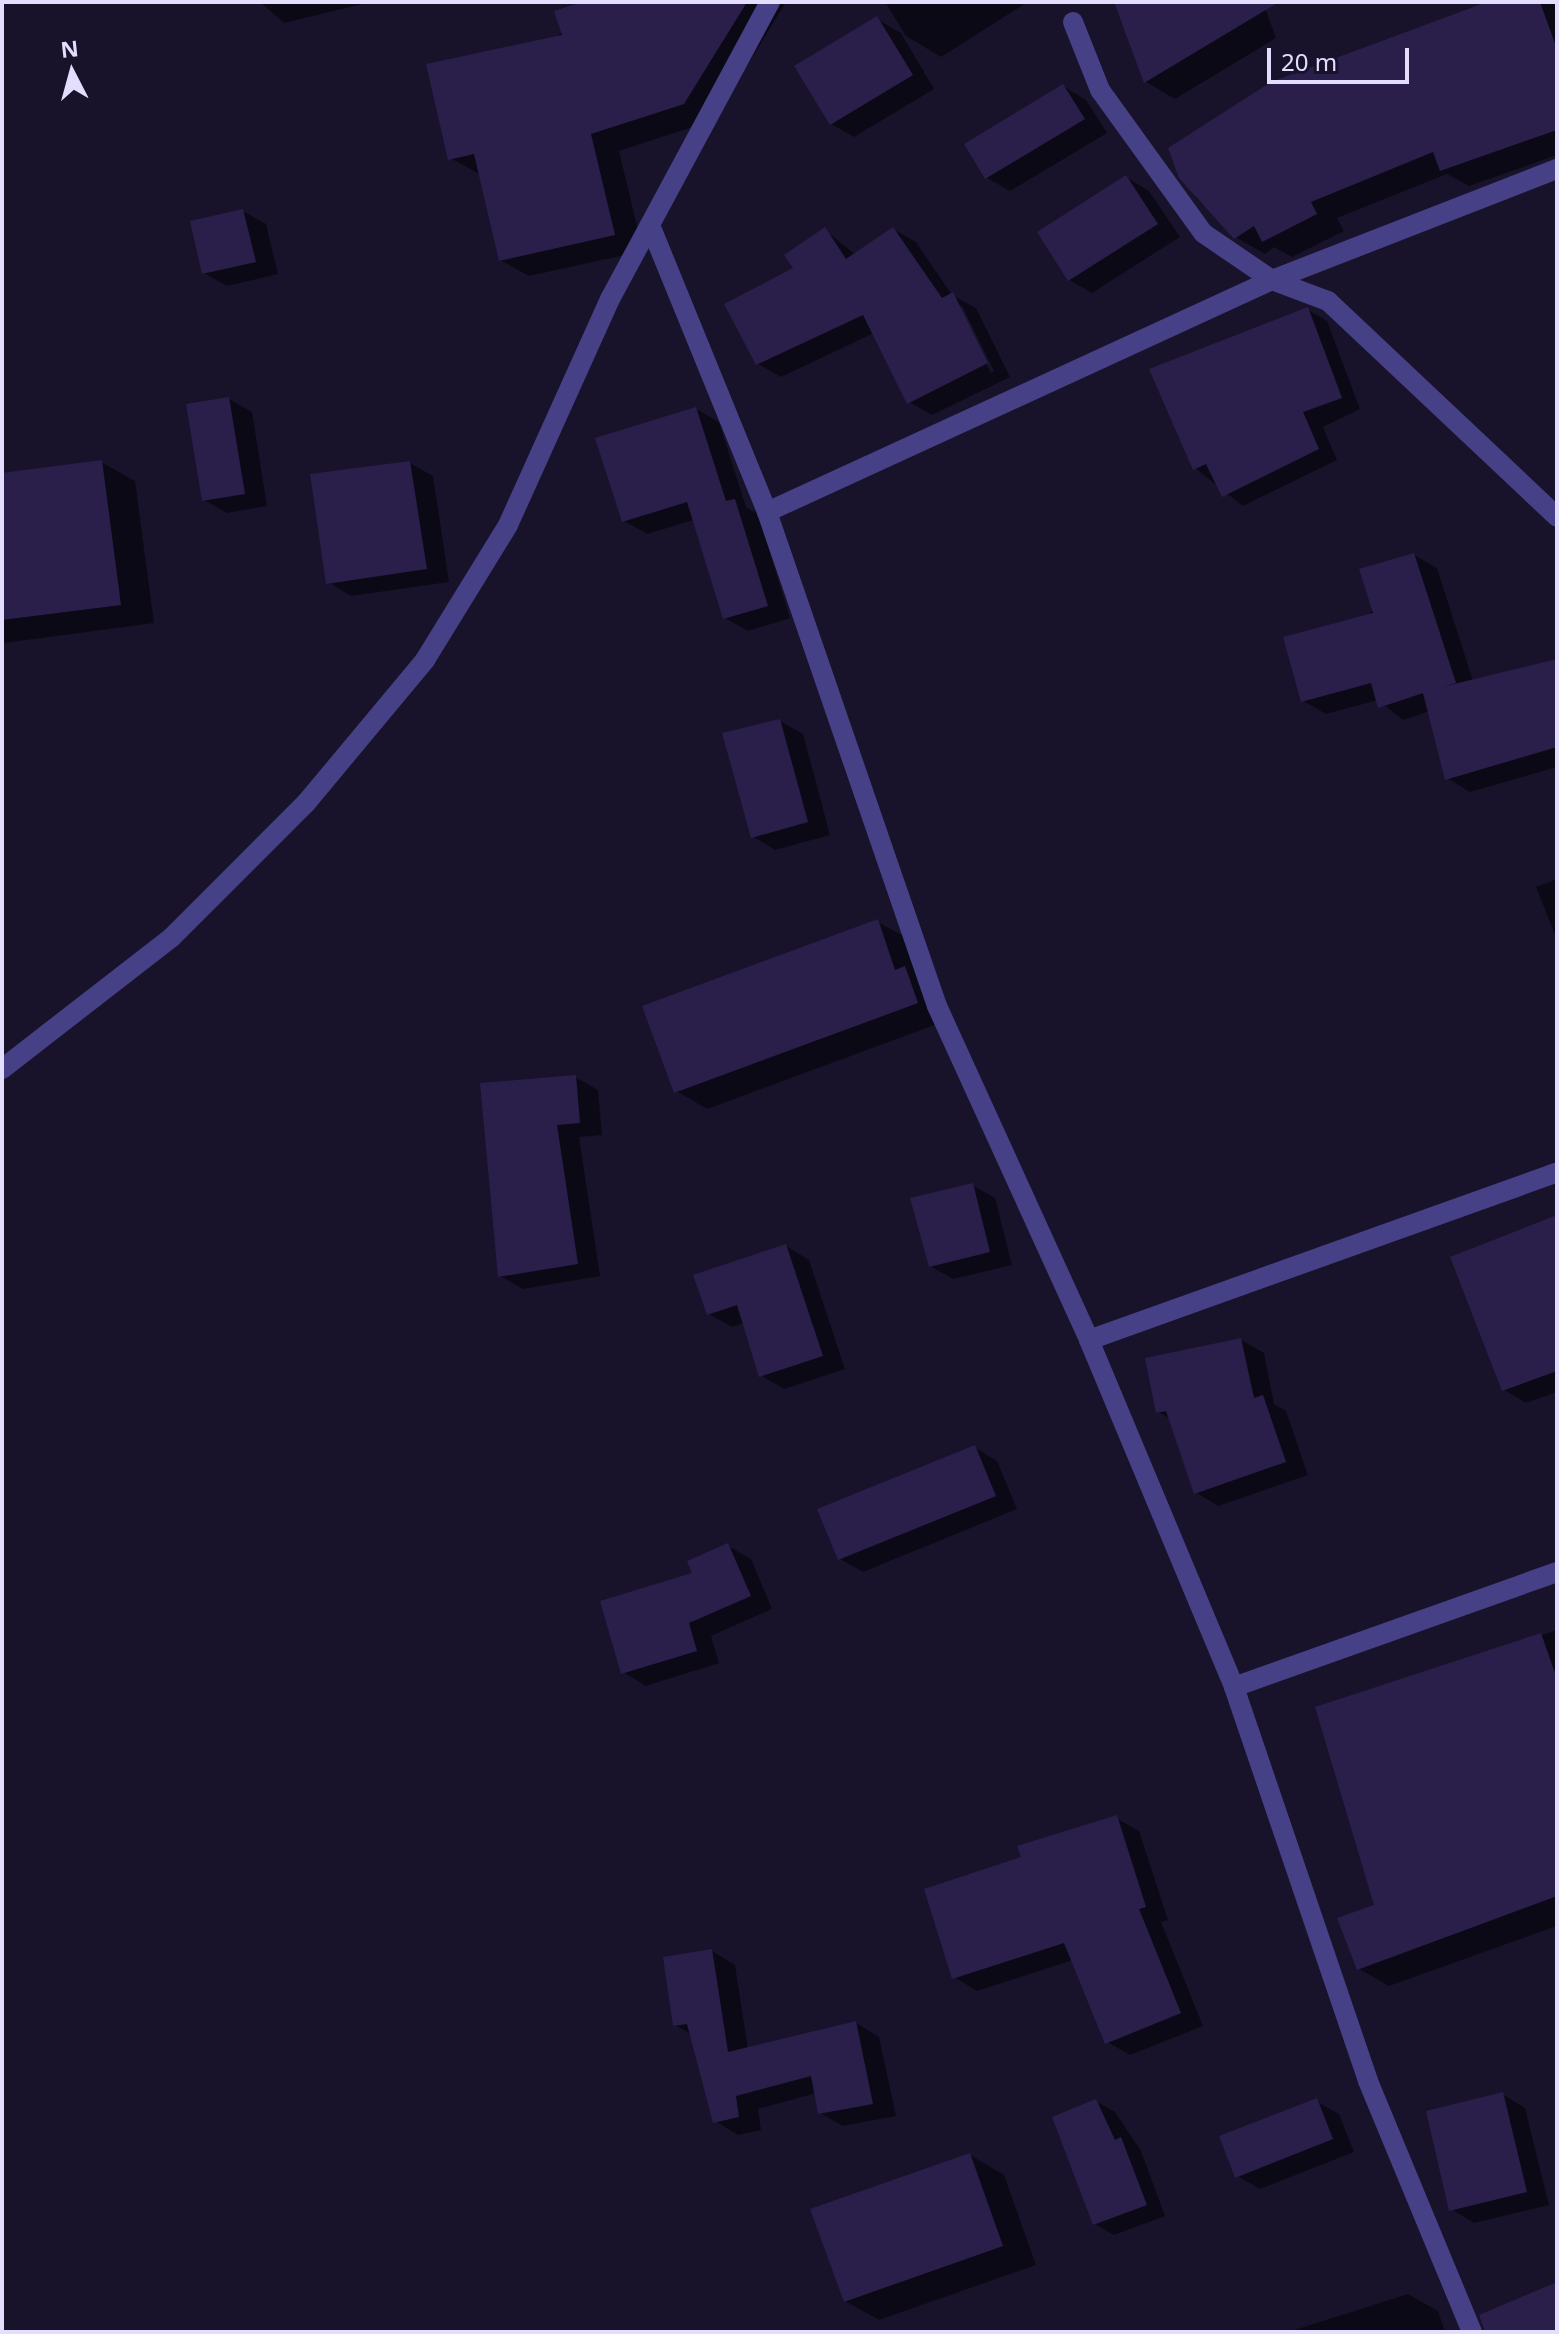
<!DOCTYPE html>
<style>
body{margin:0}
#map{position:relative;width:1559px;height:2334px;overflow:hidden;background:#18122a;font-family:"Noto Sans",sans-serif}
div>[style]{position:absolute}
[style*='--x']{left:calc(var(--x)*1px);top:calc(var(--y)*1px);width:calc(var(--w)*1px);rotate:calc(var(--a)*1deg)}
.shadow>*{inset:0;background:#0007}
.building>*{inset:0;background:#2a1f4b}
.street>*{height:20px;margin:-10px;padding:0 10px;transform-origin:10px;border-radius:10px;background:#464087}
span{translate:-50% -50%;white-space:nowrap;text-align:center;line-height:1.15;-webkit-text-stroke:7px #18122a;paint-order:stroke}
.frame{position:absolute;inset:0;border:4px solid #e3defd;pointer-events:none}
.north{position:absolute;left:32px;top:32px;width:80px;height:80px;-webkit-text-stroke:6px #18122a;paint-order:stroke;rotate:354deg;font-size:22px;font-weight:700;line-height:32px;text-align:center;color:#e3defd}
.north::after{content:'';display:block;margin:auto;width:28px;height:36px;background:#e3defd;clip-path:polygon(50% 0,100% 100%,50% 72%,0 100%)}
.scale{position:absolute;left:1267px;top:48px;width:142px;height:36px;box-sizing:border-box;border:4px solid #e3defd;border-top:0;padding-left:10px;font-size:24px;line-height:28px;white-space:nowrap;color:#e3defd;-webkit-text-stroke:6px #18122a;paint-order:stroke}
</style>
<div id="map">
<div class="shadow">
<i style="clip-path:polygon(260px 2px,371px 2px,284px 23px)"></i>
<i style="clip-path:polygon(588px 2px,786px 2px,714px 120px,619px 151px,643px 251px,529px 276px,500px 260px,481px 175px,450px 158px)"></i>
<i style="clip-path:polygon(885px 2px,1028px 2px,941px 57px,901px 33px,934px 89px,854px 137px,831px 124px,877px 19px,906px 36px)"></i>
<i style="clip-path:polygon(1138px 2px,1263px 2px,1276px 38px,1175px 99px,1146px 82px,1119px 9px)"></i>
<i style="clip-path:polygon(1495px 2px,1557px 2px,1557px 155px,1469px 186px,1447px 174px,1337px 218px,1344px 231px,1292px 257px,1274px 247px,1265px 254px,1237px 238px,1197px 199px,1171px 149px)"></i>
<i style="clip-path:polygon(1063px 86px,1086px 100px,1107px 133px,1010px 191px,987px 178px)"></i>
<i style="clip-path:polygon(1126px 177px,1149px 191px,1180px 237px,1092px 293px,1069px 280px)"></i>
<i style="clip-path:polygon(243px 211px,266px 224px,278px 274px,227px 286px,204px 273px)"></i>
<i style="clip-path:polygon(evenodd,893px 229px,916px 242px,952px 295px,976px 308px,1010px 377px,932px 415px,909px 402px,874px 333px,781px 377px,758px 364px,825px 230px,856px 255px,893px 229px,957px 306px,962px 306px,994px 371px,991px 373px,957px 306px)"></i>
<i style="clip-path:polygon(1308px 310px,1327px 321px,1360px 409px,1323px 427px,1337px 460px,1243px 506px,1195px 468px)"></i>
<i style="clip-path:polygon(229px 399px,252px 412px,267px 506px,227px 513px,204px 500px)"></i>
<i style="clip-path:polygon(696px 409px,719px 422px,746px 507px,758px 514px,790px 618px,748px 631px,725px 618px,694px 520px,647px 534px,624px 521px)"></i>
<i style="clip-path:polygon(101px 462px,135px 481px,154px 623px,4px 643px,2px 475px)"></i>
<i style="clip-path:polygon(410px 463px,433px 476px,449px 582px,351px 596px,328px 582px)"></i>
<i style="clip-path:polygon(1414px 555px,1437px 568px,1473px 681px,1557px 661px,1557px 767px,1470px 792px,1447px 778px,1430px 711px,1403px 720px,1378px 700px,1326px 714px,1303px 701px)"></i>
<i style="clip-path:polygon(780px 721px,803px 734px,830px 835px,775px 850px,752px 836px)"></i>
<i style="clip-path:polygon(1557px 879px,1557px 940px,1536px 887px)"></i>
<i style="clip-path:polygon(878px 922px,909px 939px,948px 1020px,707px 1109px,676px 1091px)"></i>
<i style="clip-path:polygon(575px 1077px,598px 1090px,602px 1135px,579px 1137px,600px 1276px,523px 1289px,500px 1276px,482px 1085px)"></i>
<i style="clip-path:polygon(972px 1185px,995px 1198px,1012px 1265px,953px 1279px,930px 1266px)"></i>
<i style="clip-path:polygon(1557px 1218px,1557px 1392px,1526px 1403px,1503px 1389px)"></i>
<i style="clip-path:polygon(786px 1246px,809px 1260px,845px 1369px,784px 1389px,760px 1375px,744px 1323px,732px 1327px,709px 1314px)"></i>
<i style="clip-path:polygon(1241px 1340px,1264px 1353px,1274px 1404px,1286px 1411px,1308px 1475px,1218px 1506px,1195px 1492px,1171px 1419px,1158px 1412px)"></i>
<i style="clip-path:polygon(974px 1447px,997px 1461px,1017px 1509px,863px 1572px,840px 1559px)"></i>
<i style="clip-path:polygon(728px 1546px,751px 1559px,772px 1609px,711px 1636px,719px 1663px,646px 1686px,623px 1672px,695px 1575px)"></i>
<i style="clip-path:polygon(1557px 1630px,1557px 1926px,1389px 1986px,1359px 1969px,1376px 1906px,1317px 1708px)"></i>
<i style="clip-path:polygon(1116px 1818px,1139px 1831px,1168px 1920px,1161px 1922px,1203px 2026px,1130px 2055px,1107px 2042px,1073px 1960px,977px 1991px,954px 1977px,1024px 1859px)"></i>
<i style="clip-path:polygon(712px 1951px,735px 1965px,748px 2049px,856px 2023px,879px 2037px,896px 2116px,843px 2126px,820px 2113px,816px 2093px,758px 2109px,761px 2130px,738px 2135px,715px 2121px,691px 2034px,675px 2025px)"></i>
<i style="clip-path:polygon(1502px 2094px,1525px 2108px,1549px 2205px,1474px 2223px,1451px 2209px)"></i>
<i style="clip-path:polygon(1095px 2101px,1115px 2112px,1141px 2151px,1165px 2216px,1114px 2235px,1095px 2224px)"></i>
<i style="clip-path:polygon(1316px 2101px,1339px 2114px,1354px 2152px,1260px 2189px,1237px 2176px)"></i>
<i style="clip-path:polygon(970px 2155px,1004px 2175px,1036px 2265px,879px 2320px,845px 2301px)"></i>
<i style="clip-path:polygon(1408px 2294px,1438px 2311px,1445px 2332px,1288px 2332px)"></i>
</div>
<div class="building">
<i style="clip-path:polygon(582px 2px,747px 2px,684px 104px,591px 134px,615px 235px,499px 261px,474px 154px,448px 160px,426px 64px,562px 35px,554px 11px)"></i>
<i style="clip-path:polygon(1114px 2px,1279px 2px,1144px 83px)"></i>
<i style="clip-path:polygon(1487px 2px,1540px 2px,1557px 49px,1557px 130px,1440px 171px,1433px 152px,1311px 202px,1317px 214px,1262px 242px,1254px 226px,1234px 239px,1179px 178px,1168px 148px,1271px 82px)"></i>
<i style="clip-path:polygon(877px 16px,913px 75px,830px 125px,794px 66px)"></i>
<i style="clip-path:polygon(1063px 84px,1085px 119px,985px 179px,964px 144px)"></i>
<i style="clip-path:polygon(1126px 175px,1158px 224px,1068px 281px,1037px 232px)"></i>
<i style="clip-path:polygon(243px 209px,256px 262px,202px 274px,190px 221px)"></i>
<i style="clip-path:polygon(825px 227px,846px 259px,893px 227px,942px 298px,953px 292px,988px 363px,907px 404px,863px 315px,756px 365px,724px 304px,793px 268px,784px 255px)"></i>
<i style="clip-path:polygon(1308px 307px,1342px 398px,1303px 412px,1319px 449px,1222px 497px,1206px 464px,1193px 470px,1149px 369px)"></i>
<i style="clip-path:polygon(229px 397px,245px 494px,202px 501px,186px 404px)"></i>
<i style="clip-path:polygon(696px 407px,726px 501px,735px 499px,768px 606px,723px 619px,687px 502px,622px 522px,595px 438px)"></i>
<i style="clip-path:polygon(102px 460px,121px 605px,2px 620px,2px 473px)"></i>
<i style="clip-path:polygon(410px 461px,427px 569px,326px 584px,310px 474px)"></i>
<i style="clip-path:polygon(1414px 553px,1456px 683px,1442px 687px,1557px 659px,1557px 747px,1445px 780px,1423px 693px,1378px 708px,1371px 683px,1301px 702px,1283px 637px,1373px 613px,1359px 569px)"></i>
<i style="clip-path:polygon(780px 719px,808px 822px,751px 838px,722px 733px)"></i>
<i style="clip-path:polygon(878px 919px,895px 970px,905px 966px,918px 1003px,674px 1093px,642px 1006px)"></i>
<i style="clip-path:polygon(576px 1075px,580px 1123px,557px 1125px,578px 1264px,498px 1277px,480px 1083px)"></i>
<i style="clip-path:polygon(973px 1183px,990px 1252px,929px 1267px,910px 1198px)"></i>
<i style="clip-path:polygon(1557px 1215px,1557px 1371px,1502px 1391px,1450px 1257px)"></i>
<i style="clip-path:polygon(786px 1244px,823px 1356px,759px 1377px,737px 1305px,707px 1315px,693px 1275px)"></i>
<i style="clip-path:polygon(1241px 1338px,1254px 1398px,1263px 1395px,1286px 1462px,1194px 1494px,1166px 1411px,1156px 1413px,1145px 1358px)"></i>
<i style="clip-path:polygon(975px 1445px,996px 1496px,838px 1560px,817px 1509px)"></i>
<i style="clip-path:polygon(728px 1543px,751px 1596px,689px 1623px,697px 1651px,621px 1674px,600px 1601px,692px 1573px,687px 1561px)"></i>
<i style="clip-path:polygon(1541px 1633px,1557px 1679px,1557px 1896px,1357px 1970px,1337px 1918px,1374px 1905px,1315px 1707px)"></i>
<i style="clip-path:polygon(1117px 1815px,1146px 1907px,1139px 1909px,1181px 2013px,1105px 2044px,1064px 1943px,952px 1979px,924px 1889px,1021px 1857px,1017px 1846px)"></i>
<i style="clip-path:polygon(712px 1949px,728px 2052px,856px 2021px,873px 2104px,818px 2114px,811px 2076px,736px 2096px,739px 2117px,713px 2123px,687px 2024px,673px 2026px,663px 1957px)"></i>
<i style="clip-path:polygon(1503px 2092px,1527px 2192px,1449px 2211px,1426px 2111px)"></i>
<i style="clip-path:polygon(1317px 2098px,1333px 2139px,1235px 2178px,1219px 2136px)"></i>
<i style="clip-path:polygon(1096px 2099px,1115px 2140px,1121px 2137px,1147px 2205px,1093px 2225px,1052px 2117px)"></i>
<i style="clip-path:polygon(970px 2153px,1003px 2246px,844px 2302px,810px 2209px)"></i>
<i style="clip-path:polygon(1557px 2282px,1557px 2332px,1485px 2332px,1479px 2315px)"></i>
</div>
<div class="street">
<i style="--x:1073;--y:22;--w:73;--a:68.3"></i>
<i style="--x:1100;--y:90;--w:176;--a:54.2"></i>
<i style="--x:1203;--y:233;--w:83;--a:34.3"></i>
<i style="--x:1272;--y:280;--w:60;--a:20.6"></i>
<i style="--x:1328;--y:301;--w:315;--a:43.3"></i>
<i style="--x:650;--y:225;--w:310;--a:67.8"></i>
<i style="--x:767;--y:512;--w:522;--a:71.01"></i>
<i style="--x:937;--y:1006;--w:367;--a:65.5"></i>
<i style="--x:1089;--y:1340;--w:376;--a:67.3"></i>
<i style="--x:1234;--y:1687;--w:416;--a:71.2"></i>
<i style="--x:1368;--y:2081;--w:272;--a:67.5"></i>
<i style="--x:767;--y:512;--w:556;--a:-24.67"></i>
<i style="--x:1272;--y:280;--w:306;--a:-21.3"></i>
<i style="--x:2;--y:1069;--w:214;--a:-37.8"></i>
<i style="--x:171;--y:938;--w:191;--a:-45"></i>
<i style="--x:306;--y:803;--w:186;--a:-50.2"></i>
<i style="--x:425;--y:660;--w:158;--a:-58.4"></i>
<i style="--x:508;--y:525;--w:248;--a:-65.7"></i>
<i style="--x:610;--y:299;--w:337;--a:-61.7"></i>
<i style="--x:1089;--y:1340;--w:497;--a:-19.7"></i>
<i style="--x:1234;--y:1687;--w:343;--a:-19.6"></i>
</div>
<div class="frame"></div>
<div class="north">N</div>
<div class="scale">20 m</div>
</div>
